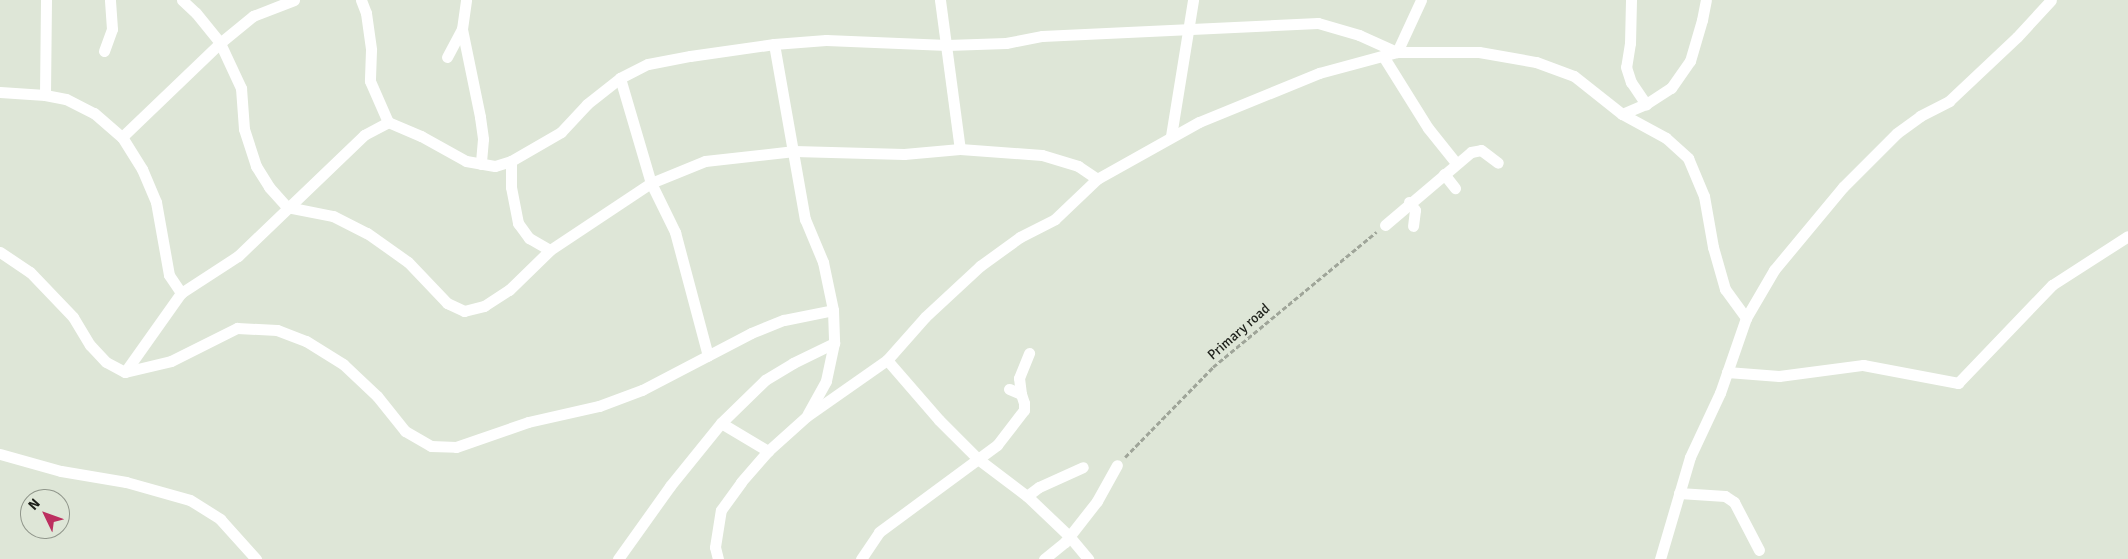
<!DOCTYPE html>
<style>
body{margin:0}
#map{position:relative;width:2128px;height:559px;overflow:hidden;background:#dee6d7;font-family:Signika,sans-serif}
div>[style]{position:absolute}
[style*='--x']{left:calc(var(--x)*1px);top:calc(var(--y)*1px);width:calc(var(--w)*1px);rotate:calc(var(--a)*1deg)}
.path>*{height:2.5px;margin-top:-1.25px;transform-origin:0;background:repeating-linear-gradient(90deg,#9fa599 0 5px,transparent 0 7.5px)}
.minor>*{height:11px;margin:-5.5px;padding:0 5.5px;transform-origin:5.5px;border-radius:5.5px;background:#fff}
span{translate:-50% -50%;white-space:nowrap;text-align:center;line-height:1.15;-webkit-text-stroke:4px #dee6d7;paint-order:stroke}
.street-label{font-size:14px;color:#1c1f19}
.north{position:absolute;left:20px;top:489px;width:50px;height:50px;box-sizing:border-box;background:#dee6d7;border:1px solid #90968b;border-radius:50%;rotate:312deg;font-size:14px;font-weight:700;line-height:20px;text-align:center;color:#1c1f19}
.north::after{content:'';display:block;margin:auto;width:18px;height:22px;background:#bc2f5f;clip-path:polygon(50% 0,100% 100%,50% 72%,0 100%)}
</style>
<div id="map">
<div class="path">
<i style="--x:1125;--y:457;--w:126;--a:-45.6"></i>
<i style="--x:1213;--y:367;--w:212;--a:-39.6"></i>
</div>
<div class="minor">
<i style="--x:182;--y:0;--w:19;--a:43"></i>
<i style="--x:196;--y:13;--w:38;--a:51"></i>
<i style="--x:220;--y:43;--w:50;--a:65"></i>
<i style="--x:241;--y:88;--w:41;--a:85.8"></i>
<i style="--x:244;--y:129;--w:39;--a:72"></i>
<i style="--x:256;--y:166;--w:25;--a:58"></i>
<i style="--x:269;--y:187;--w:27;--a:48"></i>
<i style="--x:287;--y:207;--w:47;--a:11.1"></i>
<i style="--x:333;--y:216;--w:38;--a:27"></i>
<i style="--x:367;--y:233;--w:50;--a:35.3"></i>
<i style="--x:408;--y:262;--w:57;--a:46.4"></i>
<i style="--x:447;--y:303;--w:19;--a:25"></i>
<i style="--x:464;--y:311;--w:21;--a:-14"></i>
<i style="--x:484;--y:306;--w:30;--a:-33"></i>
<i style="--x:509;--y:290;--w:57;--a:-44.3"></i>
<i style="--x:550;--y:250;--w:121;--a:-33.6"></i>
<i style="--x:651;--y:183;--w:58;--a:-22.2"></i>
<i style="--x:705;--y:161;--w:90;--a:-6.4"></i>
<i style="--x:794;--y:151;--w:110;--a:1.6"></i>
<i style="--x:904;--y:154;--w:56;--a:-5.1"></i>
<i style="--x:960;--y:149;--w:82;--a:4.2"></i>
<i style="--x:1042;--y:155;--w:38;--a:17"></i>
<i style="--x:1078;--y:166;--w:23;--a:34"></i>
<i style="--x:361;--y:0;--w:14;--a:69"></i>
<i style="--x:366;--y:13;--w:37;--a:82"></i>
<i style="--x:371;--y:50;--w:31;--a:92"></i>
<i style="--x:370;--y:81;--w:45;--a:66.3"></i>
<i style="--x:388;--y:122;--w:36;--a:23"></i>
<i style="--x:421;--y:136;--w:51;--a:29.1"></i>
<i style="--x:466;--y:161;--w:29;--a:10"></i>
<i style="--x:495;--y:166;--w:17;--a:-17"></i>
<i style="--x:511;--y:161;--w:58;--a:-30.1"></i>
<i style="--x:561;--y:132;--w:38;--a:-47"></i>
<i style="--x:587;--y:104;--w:42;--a:-38.2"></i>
<i style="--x:620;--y:78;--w:31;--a:-27"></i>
<i style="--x:648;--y:64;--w:43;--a:-10.8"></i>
<i style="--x:690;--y:56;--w:85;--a:-8.1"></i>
<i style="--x:774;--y:44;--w:52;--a:-4.4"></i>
<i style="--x:826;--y:40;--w:121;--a:2.4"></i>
<i style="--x:947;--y:45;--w:59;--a:-1.9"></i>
<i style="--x:1006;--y:43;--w:37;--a:-11"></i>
<i style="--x:1042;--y:36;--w:276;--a:-2.7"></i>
<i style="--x:1318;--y:23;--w:43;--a:16.3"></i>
<i style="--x:1359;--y:35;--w:42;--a:24.1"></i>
<i style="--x:1397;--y:52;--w:57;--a:-65.2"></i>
<i style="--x:940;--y:0;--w:150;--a:82.4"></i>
<i style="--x:1631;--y:0;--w:43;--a:91.3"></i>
<i style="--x:1630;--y:43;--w:24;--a:99"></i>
<i style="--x:1626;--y:67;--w:16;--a:72"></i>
<i style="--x:1631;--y:82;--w:27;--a:56"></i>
<i style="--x:462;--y:29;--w:90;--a:78.4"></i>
<i style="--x:480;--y:117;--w:22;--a:82"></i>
<i style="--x:483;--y:139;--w:25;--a:95"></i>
<i style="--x:774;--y:44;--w:178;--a:80"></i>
<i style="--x:805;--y:219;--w:47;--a:67.3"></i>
<i style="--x:823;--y:262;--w:49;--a:78.2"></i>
<i style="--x:833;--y:310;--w:33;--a:88"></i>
<i style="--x:834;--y:343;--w:39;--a:102"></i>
<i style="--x:826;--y:381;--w:38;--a:119"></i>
<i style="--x:104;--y:51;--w:23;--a:-70"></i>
<i style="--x:112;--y:29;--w:29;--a:-94"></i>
<i style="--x:1383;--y:56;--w:85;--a:58"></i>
<i style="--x:1428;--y:128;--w:45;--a:51.3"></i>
<i style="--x:447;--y:57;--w:32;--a:-62"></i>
<i style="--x:462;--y:29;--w:29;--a:-82"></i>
<i style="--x:620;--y:78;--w:109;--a:73.6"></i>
<i style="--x:651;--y:183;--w:55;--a:63.9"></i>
<i style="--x:675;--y:232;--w:128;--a:75.1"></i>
<i style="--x:0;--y:92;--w:45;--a:3.8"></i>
<i style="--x:45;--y:95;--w:21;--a:11"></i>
<i style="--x:66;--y:99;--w:31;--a:27"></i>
<i style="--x:94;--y:113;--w:37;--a:41"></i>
<i style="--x:122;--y:137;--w:38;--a:58"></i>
<i style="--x:142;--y:169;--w:36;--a:67"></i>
<i style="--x:156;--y:202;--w:74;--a:79.9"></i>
<i style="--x:169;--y:275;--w:22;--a:56"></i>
<i style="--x:45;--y:95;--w:95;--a:-89.4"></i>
<i style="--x:1622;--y:114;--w:26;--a:-23"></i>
<i style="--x:1646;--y:104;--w:30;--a:-33"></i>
<i style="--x:1671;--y:88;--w:33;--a:-55"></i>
<i style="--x:1690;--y:61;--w:43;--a:-73.7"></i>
<i style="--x:1702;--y:20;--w:20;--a:-79"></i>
<i style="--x:1171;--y:136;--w:138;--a:-80.8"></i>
<i style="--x:122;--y:137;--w:136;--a:-43.8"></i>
<i style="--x:220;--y:43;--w:43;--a:-39.3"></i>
<i style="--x:253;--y:16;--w:44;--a:-21.3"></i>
<i style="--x:511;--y:161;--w:26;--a:90"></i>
<i style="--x:511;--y:187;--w:37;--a:79"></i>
<i style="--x:518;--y:223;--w:19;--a:54"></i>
<i style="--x:529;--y:238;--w:24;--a:30"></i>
<i style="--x:1444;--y:174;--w:18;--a:52"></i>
<i style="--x:1409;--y:202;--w:10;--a:53"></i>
<i style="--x:1415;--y:210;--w:16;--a:97"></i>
<i style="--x:1385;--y:225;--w:113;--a:-40.3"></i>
<i style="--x:1471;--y:152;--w:10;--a:-11"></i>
<i style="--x:1481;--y:150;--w:21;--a:37"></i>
<i style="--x:0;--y:252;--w:36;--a:34"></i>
<i style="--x:30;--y:272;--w:62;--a:46.3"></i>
<i style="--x:73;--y:317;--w:33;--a:59"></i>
<i style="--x:90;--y:345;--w:23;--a:47"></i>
<i style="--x:106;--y:362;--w:21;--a:28"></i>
<i style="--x:125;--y:372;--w:47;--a:-13.4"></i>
<i style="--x:171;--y:361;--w:74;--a:-26.6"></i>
<i style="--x:237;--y:328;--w:40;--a:2.9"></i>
<i style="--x:277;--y:330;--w:31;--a:21"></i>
<i style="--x:306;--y:341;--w:44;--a:31.9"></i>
<i style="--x:343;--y:364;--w:47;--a:43.3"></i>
<i style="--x:377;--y:396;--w:45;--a:51.3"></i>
<i style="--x:405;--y:431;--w:30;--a:30"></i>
<i style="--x:431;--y:446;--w:25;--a:2"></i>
<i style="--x:456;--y:447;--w:76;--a:-19.1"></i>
<i style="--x:528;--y:422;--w:73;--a:-12.7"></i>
<i style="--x:599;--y:406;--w:46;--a:-20.4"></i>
<i style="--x:642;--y:390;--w:123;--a:-27.6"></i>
<i style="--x:751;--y:333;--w:35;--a:-22"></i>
<i style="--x:784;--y:320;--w:50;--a:-11.5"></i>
<i style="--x:887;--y:360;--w:79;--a:49.1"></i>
<i style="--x:939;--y:420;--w:55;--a:45"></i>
<i style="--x:978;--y:459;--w:61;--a:37.1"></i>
<i style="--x:1027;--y:496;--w:58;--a:43.6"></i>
<i style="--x:1069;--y:536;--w:30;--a:50"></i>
<i style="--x:125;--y:372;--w:97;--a:-54.7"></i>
<i style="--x:181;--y:293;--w:68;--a:-33"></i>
<i style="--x:238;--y:256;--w:175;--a:-43.8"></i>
<i style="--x:364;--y:135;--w:27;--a:-28"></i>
<i style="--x:1727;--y:372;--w:52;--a:4.4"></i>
<i style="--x:1779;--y:376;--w:85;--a:-7.5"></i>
<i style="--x:1863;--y:365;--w:97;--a:10.7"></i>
<i style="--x:1958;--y:383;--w:136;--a:-46.2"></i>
<i style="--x:2052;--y:285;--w:90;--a:-32.8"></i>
<i style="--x:1021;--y:394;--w:16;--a:-97"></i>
<i style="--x:1019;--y:378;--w:27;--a:-68"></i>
<i style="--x:721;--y:423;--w:55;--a:30.8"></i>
<i style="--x:0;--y:454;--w:63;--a:15.6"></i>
<i style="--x:61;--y:471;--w:66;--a:9.6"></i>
<i style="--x:126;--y:482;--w:66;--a:15.7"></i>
<i style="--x:190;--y:500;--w:36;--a:32"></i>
<i style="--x:220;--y:519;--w:54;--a:48"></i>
<i style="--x:1679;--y:493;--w:46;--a:3.7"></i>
<i style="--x:1725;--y:496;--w:11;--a:34"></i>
<i style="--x:1734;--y:502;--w:54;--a:62.5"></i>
<i style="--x:1027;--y:496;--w:15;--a:-37"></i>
<i style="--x:1039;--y:487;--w:48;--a:-24.4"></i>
<i style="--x:618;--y:559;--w:90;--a:-54.5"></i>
<i style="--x:670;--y:486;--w:81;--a:-51"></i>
<i style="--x:721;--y:423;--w:62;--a:-44.3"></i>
<i style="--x:765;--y:380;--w:33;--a:-31"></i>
<i style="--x:793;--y:363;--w:46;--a:-26"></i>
<i style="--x:718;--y:559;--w:12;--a:-104"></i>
<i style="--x:715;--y:547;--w:37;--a:-81"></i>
<i style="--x:721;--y:510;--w:34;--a:-54"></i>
<i style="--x:741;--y:482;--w:41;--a:-48.9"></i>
<i style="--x:768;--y:451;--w:52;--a:-41.9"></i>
<i style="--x:807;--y:416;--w:98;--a:-35"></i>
<i style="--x:887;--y:360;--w:57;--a:-48.5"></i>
<i style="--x:925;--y:317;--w:75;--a:-42.8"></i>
<i style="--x:980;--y:266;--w:49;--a:-35.9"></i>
<i style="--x:1020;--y:237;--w:39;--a:-27"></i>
<i style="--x:1055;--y:219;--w:58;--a:-43.6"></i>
<i style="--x:1097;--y:179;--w:117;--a:-29.2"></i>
<i style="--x:1199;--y:122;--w:130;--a:-22.2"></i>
<i style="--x:1319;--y:73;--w:81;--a:-15.1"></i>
<i style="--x:1397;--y:52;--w:82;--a:0"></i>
<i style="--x:1479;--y:52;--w:58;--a:10"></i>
<i style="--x:1536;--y:62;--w:40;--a:20.2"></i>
<i style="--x:1574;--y:76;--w:61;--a:38.4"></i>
<i style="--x:1622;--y:114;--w:50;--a:28.6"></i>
<i style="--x:1666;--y:138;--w:30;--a:42"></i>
<i style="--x:1688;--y:158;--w:41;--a:67.2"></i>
<i style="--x:1704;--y:196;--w:52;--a:80"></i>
<i style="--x:1713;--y:247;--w:44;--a:74.1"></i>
<i style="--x:1725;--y:289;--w:36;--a:54"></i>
<i style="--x:861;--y:559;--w:32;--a:-56"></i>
<i style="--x:879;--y:532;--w:147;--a:-36.4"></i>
<i style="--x:997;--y:445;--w:44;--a:-52.4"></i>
<i style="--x:1024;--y:410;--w:7;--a:-90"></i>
<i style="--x:1024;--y:403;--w:9;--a:-108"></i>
<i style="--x:1021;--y:394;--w:13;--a:-157"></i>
<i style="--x:1044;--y:559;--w:27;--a:-39"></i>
<i style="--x:1065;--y:542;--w:52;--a:-52"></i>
<i style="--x:1097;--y:501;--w:41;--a:-60.9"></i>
<i style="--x:1660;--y:559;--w:106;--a:-73.6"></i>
<i style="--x:1690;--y:457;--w:71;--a:-64.9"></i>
<i style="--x:1720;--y:393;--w:79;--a:-70.9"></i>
<i style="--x:1746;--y:318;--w:56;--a:-59.7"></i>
<i style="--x:1774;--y:270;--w:108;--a:-50.3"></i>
<i style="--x:1843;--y:187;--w:76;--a:-45"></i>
<i style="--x:1897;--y:133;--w:29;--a:-36"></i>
<i style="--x:1920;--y:116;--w:33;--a:-27"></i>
<i style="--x:1949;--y:101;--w:93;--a:-43.3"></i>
<i style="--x:2017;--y:37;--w:50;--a:-47.4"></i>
</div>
<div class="street-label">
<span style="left:1239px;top:332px;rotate:-41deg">Primary road</span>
</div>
<div class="north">N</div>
</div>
